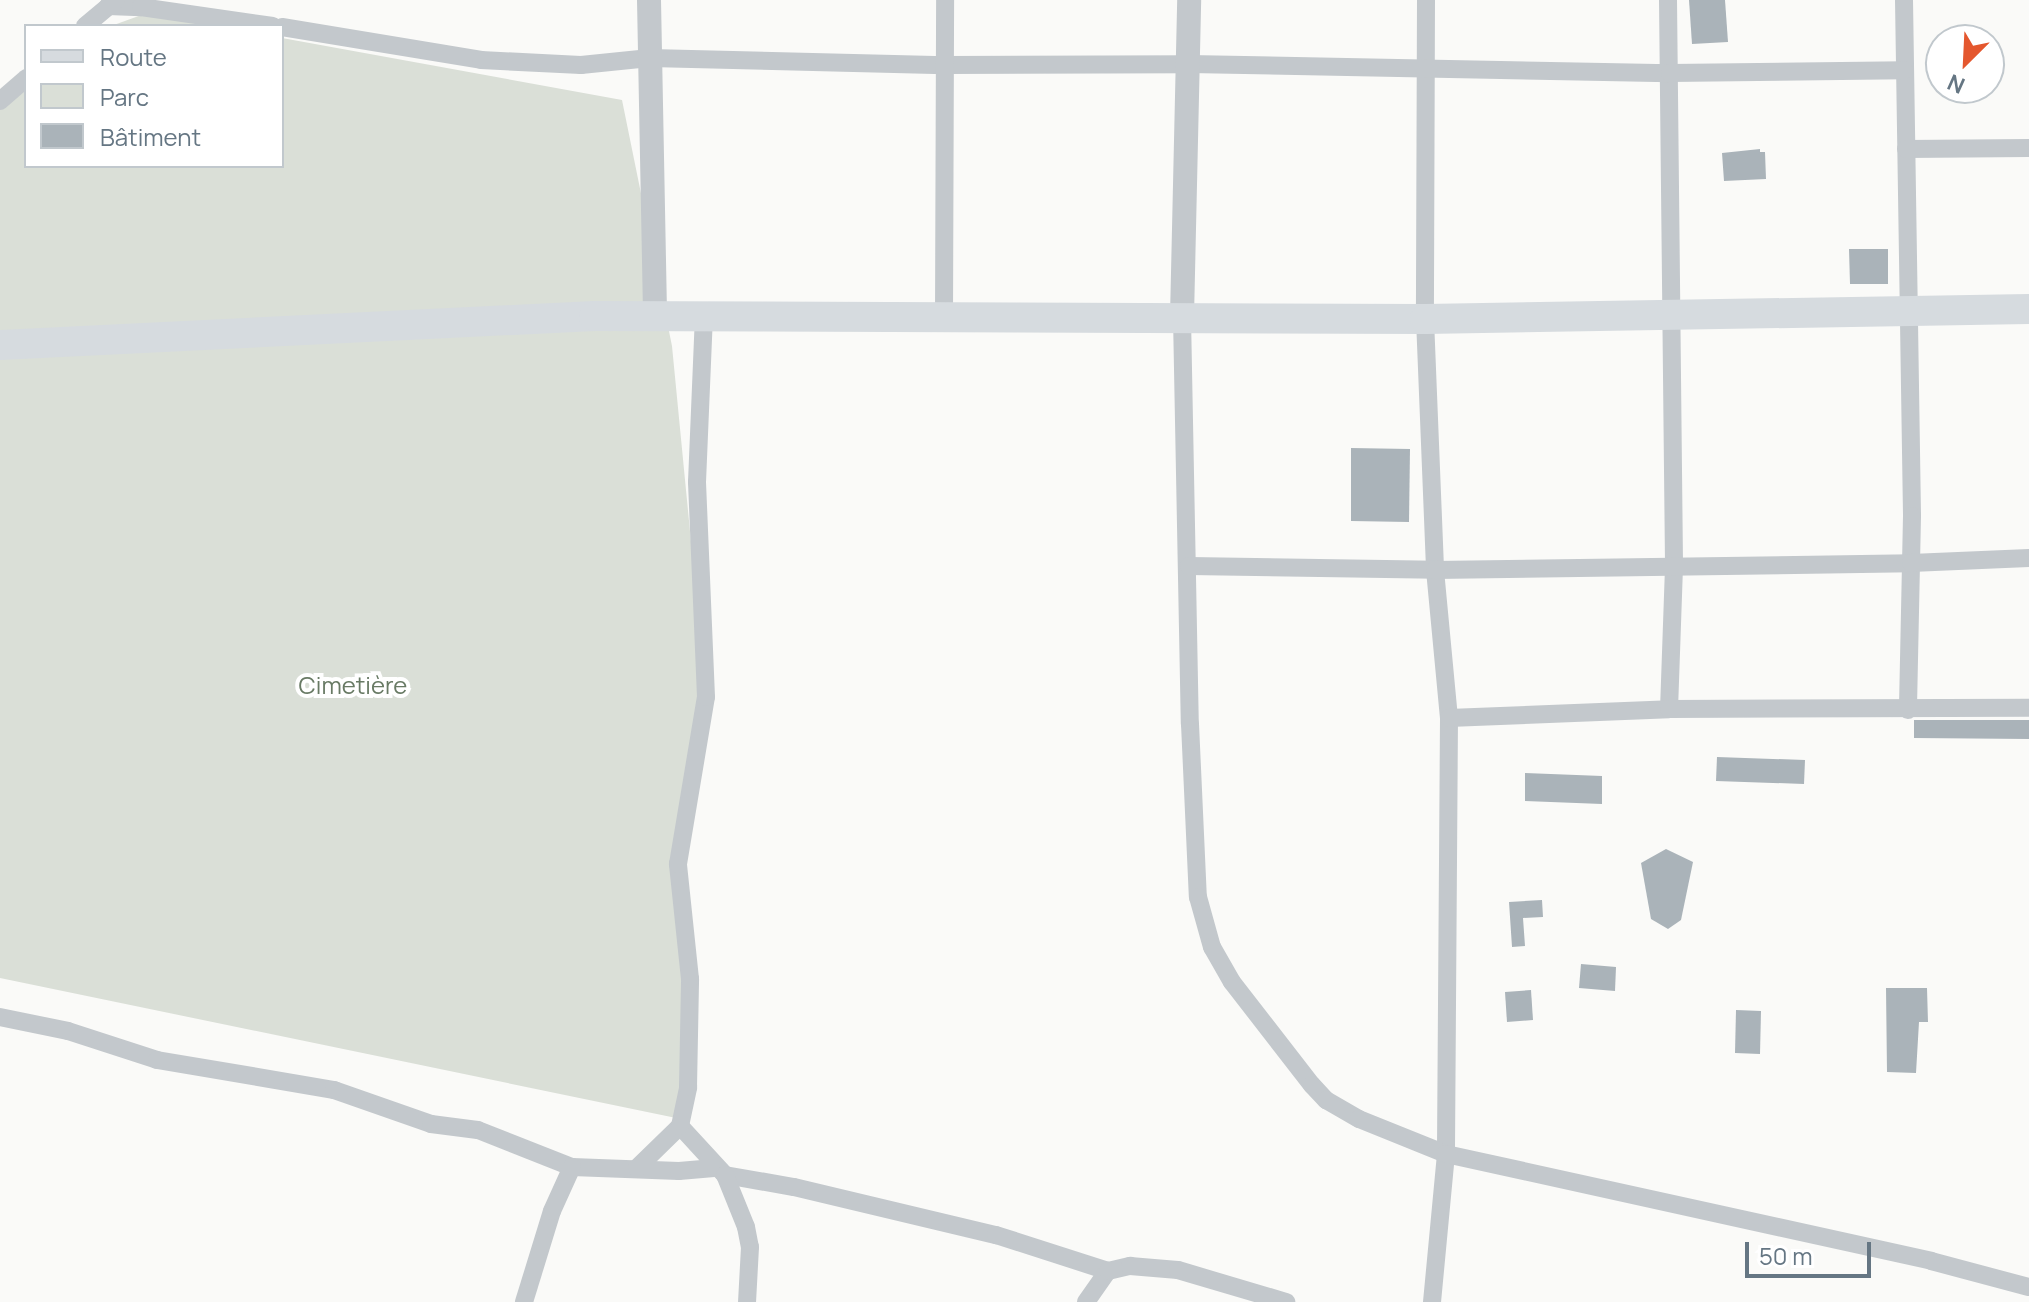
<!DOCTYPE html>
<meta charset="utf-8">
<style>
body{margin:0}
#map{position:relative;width:2029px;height:1302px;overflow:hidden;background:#fafaf8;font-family:Manrope,sans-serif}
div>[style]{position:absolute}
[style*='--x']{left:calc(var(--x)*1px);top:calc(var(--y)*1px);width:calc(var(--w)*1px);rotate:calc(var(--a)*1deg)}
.green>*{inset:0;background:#dadfd7}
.building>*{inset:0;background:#aab3b9}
.minor>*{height:18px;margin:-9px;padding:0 9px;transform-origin:9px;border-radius:9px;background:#c3c8cc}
.tertiary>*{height:24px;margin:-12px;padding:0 12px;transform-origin:12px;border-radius:12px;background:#c3c8cc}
.primary>*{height:30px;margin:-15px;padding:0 15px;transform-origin:15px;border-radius:15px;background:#d6dbdf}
span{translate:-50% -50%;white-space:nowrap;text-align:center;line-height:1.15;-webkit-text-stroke:8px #fff;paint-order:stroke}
.park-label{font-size:24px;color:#687a64}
.legend{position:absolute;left:24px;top:24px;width:260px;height:144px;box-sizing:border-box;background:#fff;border:2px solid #c1c8cd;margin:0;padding:10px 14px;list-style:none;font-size:24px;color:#657683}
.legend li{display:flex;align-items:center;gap:16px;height:40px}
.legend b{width:40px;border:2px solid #c1c8cd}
.north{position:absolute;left:1925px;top:24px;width:80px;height:80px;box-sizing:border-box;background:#fff;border:2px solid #c1c8cd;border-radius:50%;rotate:204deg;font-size:22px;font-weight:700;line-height:32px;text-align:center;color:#657683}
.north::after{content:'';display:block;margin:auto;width:28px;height:36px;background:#e4572e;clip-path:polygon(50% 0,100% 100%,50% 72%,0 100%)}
.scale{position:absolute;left:1745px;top:1242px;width:126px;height:36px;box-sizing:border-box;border:4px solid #657683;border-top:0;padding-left:10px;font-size:24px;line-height:28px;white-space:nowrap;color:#657683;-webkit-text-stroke:6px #fff;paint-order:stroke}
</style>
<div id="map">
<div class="green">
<i style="clip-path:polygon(147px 13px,217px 26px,111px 26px)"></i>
<i style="clip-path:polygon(282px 38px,622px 100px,672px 346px,707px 706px,674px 850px,685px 905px,681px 1119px,0 978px,0 104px,26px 79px,26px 166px,282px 166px)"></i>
</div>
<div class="building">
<i style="clip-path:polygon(1689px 0,1725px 0,1728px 42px,1692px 44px)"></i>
<i style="clip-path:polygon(1760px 149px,1760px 152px,1765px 152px,1766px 179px,1724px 181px,1722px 153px)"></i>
<i style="clip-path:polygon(1849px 249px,1888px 249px,1888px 284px,1850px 284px)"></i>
<i style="clip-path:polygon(1351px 448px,1410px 449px,1409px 522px,1351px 521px)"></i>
<i style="clip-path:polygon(1914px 720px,2029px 720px,2029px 739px,1914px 738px)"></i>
<i style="clip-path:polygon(1717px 757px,1805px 760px,1804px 784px,1716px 781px)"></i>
<i style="clip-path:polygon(1525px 773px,1602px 776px,1602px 804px,1525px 801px)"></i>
<i style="clip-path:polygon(1666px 849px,1693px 862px,1681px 920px,1668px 929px,1651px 919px,1641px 863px)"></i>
<i style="clip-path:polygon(1542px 900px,1543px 917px,1523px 918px,1525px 946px,1512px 947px,1509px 902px)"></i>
<i style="clip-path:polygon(1581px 964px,1616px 967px,1615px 991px,1579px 988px)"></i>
<i style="clip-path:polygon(1886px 988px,1927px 988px,1928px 1022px,1919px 1022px,1916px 1073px,1887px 1072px)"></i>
<i style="clip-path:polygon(1531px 990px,1533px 1020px,1507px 1022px,1505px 992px)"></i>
<i style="clip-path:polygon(1736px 1010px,1761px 1011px,1760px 1054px,1735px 1053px)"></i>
</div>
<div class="minor">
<i style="--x:1426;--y:0;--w:319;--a:90.2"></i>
<i style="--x:1425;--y:319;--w:251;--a:87.7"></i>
<i style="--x:1435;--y:570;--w:149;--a:84.6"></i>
<i style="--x:1449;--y:718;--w:436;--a:90.4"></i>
<i style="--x:1446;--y:1154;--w:149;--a:95.4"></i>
<i style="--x:1668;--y:0;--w:567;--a:89.39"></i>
<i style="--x:1674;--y:567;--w:142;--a:92"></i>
<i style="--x:1904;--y:0;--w:516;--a:89.11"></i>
<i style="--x:1912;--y:516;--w:194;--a:91.2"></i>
<i style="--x:108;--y:6;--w:33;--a:2"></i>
<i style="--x:141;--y:7;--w:133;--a:8.2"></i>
<i style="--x:85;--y:26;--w:40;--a:-40"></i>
<i style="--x:282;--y:27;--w:202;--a:9.4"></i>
<i style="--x:481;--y:60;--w:100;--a:2.9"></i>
<i style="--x:581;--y:65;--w:69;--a:-5.8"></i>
<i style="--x:650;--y:58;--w:295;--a:1.4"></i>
<i style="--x:945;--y:65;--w:244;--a:-0.2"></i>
<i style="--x:1189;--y:64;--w:481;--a:1.1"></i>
<i style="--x:1670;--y:73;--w:234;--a:-0.7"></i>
<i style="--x:0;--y:101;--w:35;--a:-41"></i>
<i style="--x:1906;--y:149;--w:123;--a:-0.5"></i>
<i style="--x:1182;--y:317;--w:407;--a:88.9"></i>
<i style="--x:1190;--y:724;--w:173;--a:87.4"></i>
<i style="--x:1198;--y:897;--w:52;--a:74.4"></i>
<i style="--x:1212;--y:947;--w:40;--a:60.3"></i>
<i style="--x:1232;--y:982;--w:130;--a:52.2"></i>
<i style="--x:1312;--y:1085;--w:21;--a:47"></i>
<i style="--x:1326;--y:1100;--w:38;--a:30"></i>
<i style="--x:1359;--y:1119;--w:94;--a:21.9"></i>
<i style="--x:1446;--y:1154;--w:497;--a:12.4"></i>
<i style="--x:1931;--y:1261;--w:101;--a:14.9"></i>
<i style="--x:944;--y:318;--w:318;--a:-89.8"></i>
<i style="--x:1189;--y:566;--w:246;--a:0.9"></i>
<i style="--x:1435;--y:570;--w:476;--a:-0.8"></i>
<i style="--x:1911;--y:563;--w:118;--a:-2.4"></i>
<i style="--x:1449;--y:718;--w:220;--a:-2.3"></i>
<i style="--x:1669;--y:709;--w:360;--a:-0.2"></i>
<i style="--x:0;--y:1017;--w:69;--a:11.6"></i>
<i style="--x:68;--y:1031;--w:94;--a:18"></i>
<i style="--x:157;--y:1060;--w:180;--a:9.6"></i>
<i style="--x:334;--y:1090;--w:103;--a:19.3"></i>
<i style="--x:431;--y:1124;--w:47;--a:7.3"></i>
<i style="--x:478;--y:1130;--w:101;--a:21.5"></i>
<i style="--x:572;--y:1167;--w:107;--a:2.1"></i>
<i style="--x:679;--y:1171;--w:38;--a:-5"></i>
<i style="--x:680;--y:1126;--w:67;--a:47.4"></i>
<i style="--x:725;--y:1175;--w:70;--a:9.9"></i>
<i style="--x:794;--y:1187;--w:208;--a:13.4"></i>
<i style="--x:996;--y:1235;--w:118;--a:17.8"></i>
<i style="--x:637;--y:1168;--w:60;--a:-44.3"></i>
<i style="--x:680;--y:1126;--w:40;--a:-78"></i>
<i style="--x:688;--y:1087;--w:108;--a:-88.9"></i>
<i style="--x:690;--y:979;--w:116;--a:-96"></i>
<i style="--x:678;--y:864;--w:169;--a:-80.5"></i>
<i style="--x:706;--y:697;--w:215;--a:-92.4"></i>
<i style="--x:697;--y:482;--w:166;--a:-87.6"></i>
<i style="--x:725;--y:1175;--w:56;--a:68"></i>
<i style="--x:746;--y:1227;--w:20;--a:79"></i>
<i style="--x:750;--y:1247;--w:55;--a:93.1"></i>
<i style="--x:524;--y:1302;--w:95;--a:-72.9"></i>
<i style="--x:552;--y:1211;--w:48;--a:-65.6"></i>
<i style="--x:1086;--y:1302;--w:38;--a:-55"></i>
<i style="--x:1108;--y:1271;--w:23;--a:-13"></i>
<i style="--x:1130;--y:1266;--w:48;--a:4.8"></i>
<i style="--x:1178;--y:1270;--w:113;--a:16.5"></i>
</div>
<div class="tertiary">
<i style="--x:649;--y:0;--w:317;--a:88.9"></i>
<i style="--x:1182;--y:317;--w:317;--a:-88.7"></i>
</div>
<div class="primary">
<i style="--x:0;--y:345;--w:595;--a:-2.8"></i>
<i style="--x:594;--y:316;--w:831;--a:0.21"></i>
<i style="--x:1425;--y:319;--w:604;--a:-0.95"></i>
</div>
<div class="park-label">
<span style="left:353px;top:685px">Cimetière</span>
</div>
<ul class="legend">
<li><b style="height:10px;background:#d6dbdf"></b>Route</li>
<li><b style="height:22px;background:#dadfd7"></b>Parc</li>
<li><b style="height:22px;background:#aab3b9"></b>Bâtiment</li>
</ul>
<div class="north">N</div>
<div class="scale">50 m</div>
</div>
